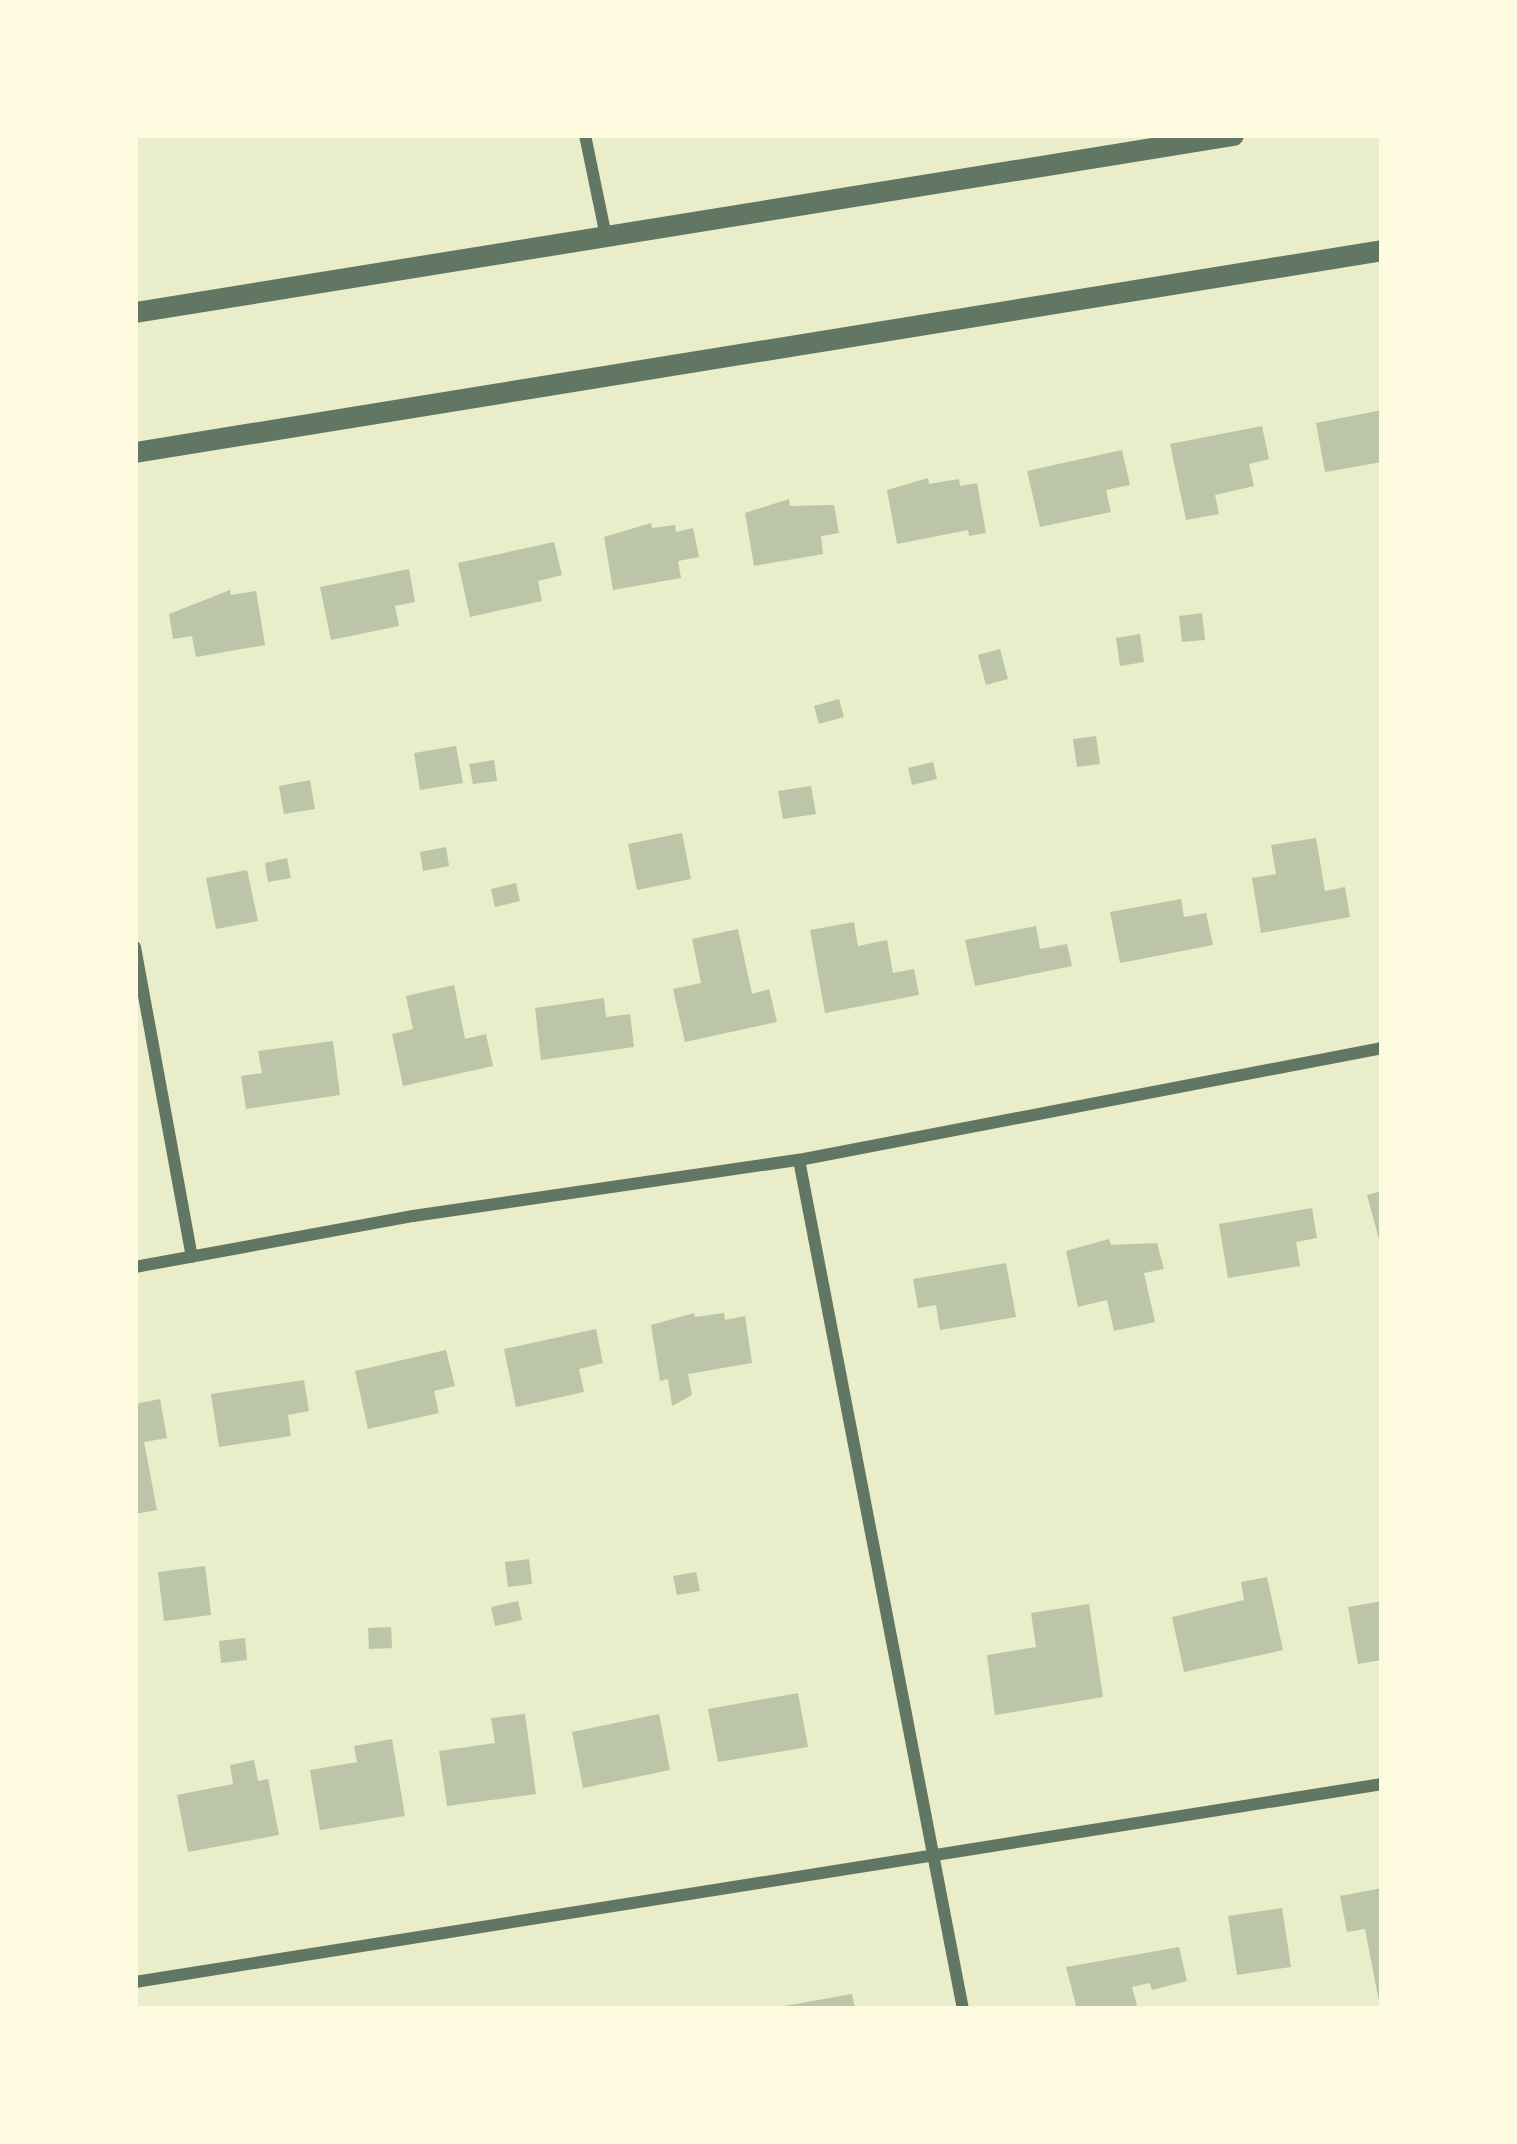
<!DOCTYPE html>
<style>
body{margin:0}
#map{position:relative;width:1517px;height:2144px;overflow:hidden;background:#e9edc9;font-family:"Nunito Sans",sans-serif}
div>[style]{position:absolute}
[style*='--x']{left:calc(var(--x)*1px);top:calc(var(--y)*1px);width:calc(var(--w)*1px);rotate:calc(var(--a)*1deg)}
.building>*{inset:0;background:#bcc5a7}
.minor>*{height:12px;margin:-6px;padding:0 6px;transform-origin:6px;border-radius:6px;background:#617663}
.tertiary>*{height:21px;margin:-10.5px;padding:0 10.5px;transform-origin:10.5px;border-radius:10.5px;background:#617663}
span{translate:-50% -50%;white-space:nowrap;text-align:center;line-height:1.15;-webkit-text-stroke:12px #fefae0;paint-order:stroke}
.frame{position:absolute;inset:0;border:138px solid #fefae0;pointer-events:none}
</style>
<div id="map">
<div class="building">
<i style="clip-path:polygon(1382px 410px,1382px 462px,1325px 472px,1316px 423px)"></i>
<i style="clip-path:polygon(1262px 426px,1269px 459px,1249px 464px,1254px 486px,1215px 495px,1219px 514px,1186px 520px,1170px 444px)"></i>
<i style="clip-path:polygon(1122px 450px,1130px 485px,1106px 490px,1111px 512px,1040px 527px,1027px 471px)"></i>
<i style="clip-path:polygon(928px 478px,929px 484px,959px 479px,960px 486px,977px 483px,986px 533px,969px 536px,968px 530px,897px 544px,887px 490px)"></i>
<i style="clip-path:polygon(789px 499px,790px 506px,834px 505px,839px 533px,821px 536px,823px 554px,754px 566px,745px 513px)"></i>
<i style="clip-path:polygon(651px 523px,652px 528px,675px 525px,676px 532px,693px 528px,699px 557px,678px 561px,681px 578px,613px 590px,604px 537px)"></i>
<i style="clip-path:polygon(554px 542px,562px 575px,538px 581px,542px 601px,470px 617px,458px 563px)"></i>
<i style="clip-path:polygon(409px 569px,415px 602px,395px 606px,399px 626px,331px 640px,320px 587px)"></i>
<i style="clip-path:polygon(230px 590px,231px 595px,256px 591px,265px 645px,196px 657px,192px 636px,173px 639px,169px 614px)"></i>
<i style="clip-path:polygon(1202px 613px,1205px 640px,1182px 642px,1179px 616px)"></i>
<i style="clip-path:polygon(1140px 634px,1144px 662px,1120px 666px,1116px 638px)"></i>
<i style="clip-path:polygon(1000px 649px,1008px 679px,986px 685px,978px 655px)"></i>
<i style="clip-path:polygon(839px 699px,844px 717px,819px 724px,814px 706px)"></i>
<i style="clip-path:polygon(1096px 736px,1100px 764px,1077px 767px,1073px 739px)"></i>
<i style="clip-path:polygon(456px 746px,463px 783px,420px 790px,414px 753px)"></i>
<i style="clip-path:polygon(494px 760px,497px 781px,473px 784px,469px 764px)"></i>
<i style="clip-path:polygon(933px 762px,937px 779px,912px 785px,908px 768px)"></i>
<i style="clip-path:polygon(310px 780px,315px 809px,284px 814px,279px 786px)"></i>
<i style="clip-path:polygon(811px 786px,816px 814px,783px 819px,778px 791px)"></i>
<i style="clip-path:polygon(682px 833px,691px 879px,637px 890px,628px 844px)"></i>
<i style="clip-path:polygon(1316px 838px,1325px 891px,1345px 887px,1350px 917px,1261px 933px,1252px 878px,1276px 874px,1271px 845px)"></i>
<i style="clip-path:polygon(446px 847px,449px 866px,423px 871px,420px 852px)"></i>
<i style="clip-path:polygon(287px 858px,291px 878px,268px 882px,265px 863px)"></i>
<i style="clip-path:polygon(247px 870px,258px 921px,216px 929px,206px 878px)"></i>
<i style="clip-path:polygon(516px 883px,520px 901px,495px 907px,491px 889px)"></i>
<i style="clip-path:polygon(1181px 899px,1184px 917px,1206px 913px,1213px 945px,1120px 963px,1110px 912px)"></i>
<i style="clip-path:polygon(854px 922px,858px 946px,887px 940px,893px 973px,914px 969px,919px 995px,825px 1013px,810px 930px)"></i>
<i style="clip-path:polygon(1036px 926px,1040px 949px,1067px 944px,1072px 966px,975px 986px,965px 940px)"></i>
<i style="clip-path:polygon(738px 929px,752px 994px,769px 989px,777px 1022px,685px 1042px,673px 989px,701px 983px,692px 939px)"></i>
<i style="clip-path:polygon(454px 985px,465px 1039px,486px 1034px,493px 1066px,403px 1086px,392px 1034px,413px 1029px,406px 996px)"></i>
<i style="clip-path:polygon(604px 998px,606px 1017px,630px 1014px,634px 1047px,541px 1060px,535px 1008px)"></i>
<i style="clip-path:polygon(333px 1041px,340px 1095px,246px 1109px,241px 1076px,262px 1073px,258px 1051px)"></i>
<i style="clip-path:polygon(1382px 1191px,1382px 1247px,1381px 1247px,1367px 1195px)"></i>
<i style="clip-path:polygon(1312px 1208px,1317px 1238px,1296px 1242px,1300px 1266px,1228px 1278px,1219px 1224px)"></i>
<i style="clip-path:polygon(1109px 1239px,1111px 1245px,1157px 1243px,1164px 1269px,1144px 1273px,1155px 1322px,1114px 1331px,1107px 1300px,1078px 1307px,1066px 1251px)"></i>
<i style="clip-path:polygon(1006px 1263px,1016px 1317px,940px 1330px,936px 1305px,918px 1308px,913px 1279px)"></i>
<i style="clip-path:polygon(694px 1313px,695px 1317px,724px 1313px,725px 1320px,745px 1316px,752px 1363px,688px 1374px,692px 1395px,672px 1406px,668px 1379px,660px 1381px,651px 1325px)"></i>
<i style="clip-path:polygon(596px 1329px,603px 1363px,579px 1369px,584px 1392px,516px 1407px,504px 1349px)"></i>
<i style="clip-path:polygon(446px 1350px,455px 1386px,434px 1391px,439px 1413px,368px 1429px,355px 1371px)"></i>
<i style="clip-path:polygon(304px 1380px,309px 1411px,288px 1415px,291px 1436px,219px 1447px,211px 1394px)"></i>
<i style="clip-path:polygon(160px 1399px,167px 1438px,144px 1442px,157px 1510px,135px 1514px,135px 1404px)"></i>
<i style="clip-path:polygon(529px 1559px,532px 1584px,508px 1587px,505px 1562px)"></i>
<i style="clip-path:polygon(205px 1566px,211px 1615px,164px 1621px,158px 1572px)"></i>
<i style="clip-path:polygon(696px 1572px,700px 1591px,677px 1595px,673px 1576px)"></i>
<i style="clip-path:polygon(1267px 1577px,1283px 1650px,1184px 1672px,1172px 1617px,1244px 1600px,1241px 1582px)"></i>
<i style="clip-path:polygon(518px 1601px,522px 1620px,495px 1626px,491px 1607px)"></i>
<i style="clip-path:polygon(1382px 1601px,1382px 1660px,1358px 1664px,1348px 1607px)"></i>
<i style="clip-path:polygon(1089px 1604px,1103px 1697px,995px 1715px,987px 1655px,1036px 1647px,1031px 1613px)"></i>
<i style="clip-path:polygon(391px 1627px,392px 1648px,369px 1649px,368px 1628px)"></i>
<i style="clip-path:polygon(245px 1638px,247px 1660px,221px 1663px,219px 1641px)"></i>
<i style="clip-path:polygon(798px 1693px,808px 1747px,718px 1762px,708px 1709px)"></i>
<i style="clip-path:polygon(525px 1714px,536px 1794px,447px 1806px,439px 1751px,495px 1743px,491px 1718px)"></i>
<i style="clip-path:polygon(659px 1714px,670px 1770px,583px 1788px,572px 1732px)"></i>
<i style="clip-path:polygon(392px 1739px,405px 1816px,320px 1830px,310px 1770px,357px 1762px,354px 1746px)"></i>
<i style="clip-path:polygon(254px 1760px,258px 1781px,268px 1779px,279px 1835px,188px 1852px,177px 1795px,233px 1784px,230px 1765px)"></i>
<i style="clip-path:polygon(1382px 1888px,1382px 2007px,1380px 2007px,1365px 1929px,1347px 1932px,1340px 1896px)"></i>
<i style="clip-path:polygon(1282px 1908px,1291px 1967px,1237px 1975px,1228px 1916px)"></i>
<i style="clip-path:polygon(1179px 1947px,1187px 1981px,1152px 1990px,1150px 1983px,1132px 1987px,1138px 2009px,1077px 2009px,1066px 1967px)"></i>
<i style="clip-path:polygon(852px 1994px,855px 2009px,780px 2009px,779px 2007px)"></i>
</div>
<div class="minor">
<i style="--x:585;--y:135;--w:103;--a:78.3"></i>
<i style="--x:135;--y:947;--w:315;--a:79.6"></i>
<i style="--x:799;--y:1160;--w:865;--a:79.07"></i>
<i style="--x:135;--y:1267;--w:283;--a:-10.4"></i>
<i style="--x:413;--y:1216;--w:390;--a:-8.3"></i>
<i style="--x:799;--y:1160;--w:594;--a:-10.87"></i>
<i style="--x:135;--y:1982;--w:1263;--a:-9.02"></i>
</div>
<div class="tertiary">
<i style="--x:135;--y:312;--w:1112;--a:-9.16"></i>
<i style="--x:135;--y:452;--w:1263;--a:-9.2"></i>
</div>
<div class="frame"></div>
</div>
